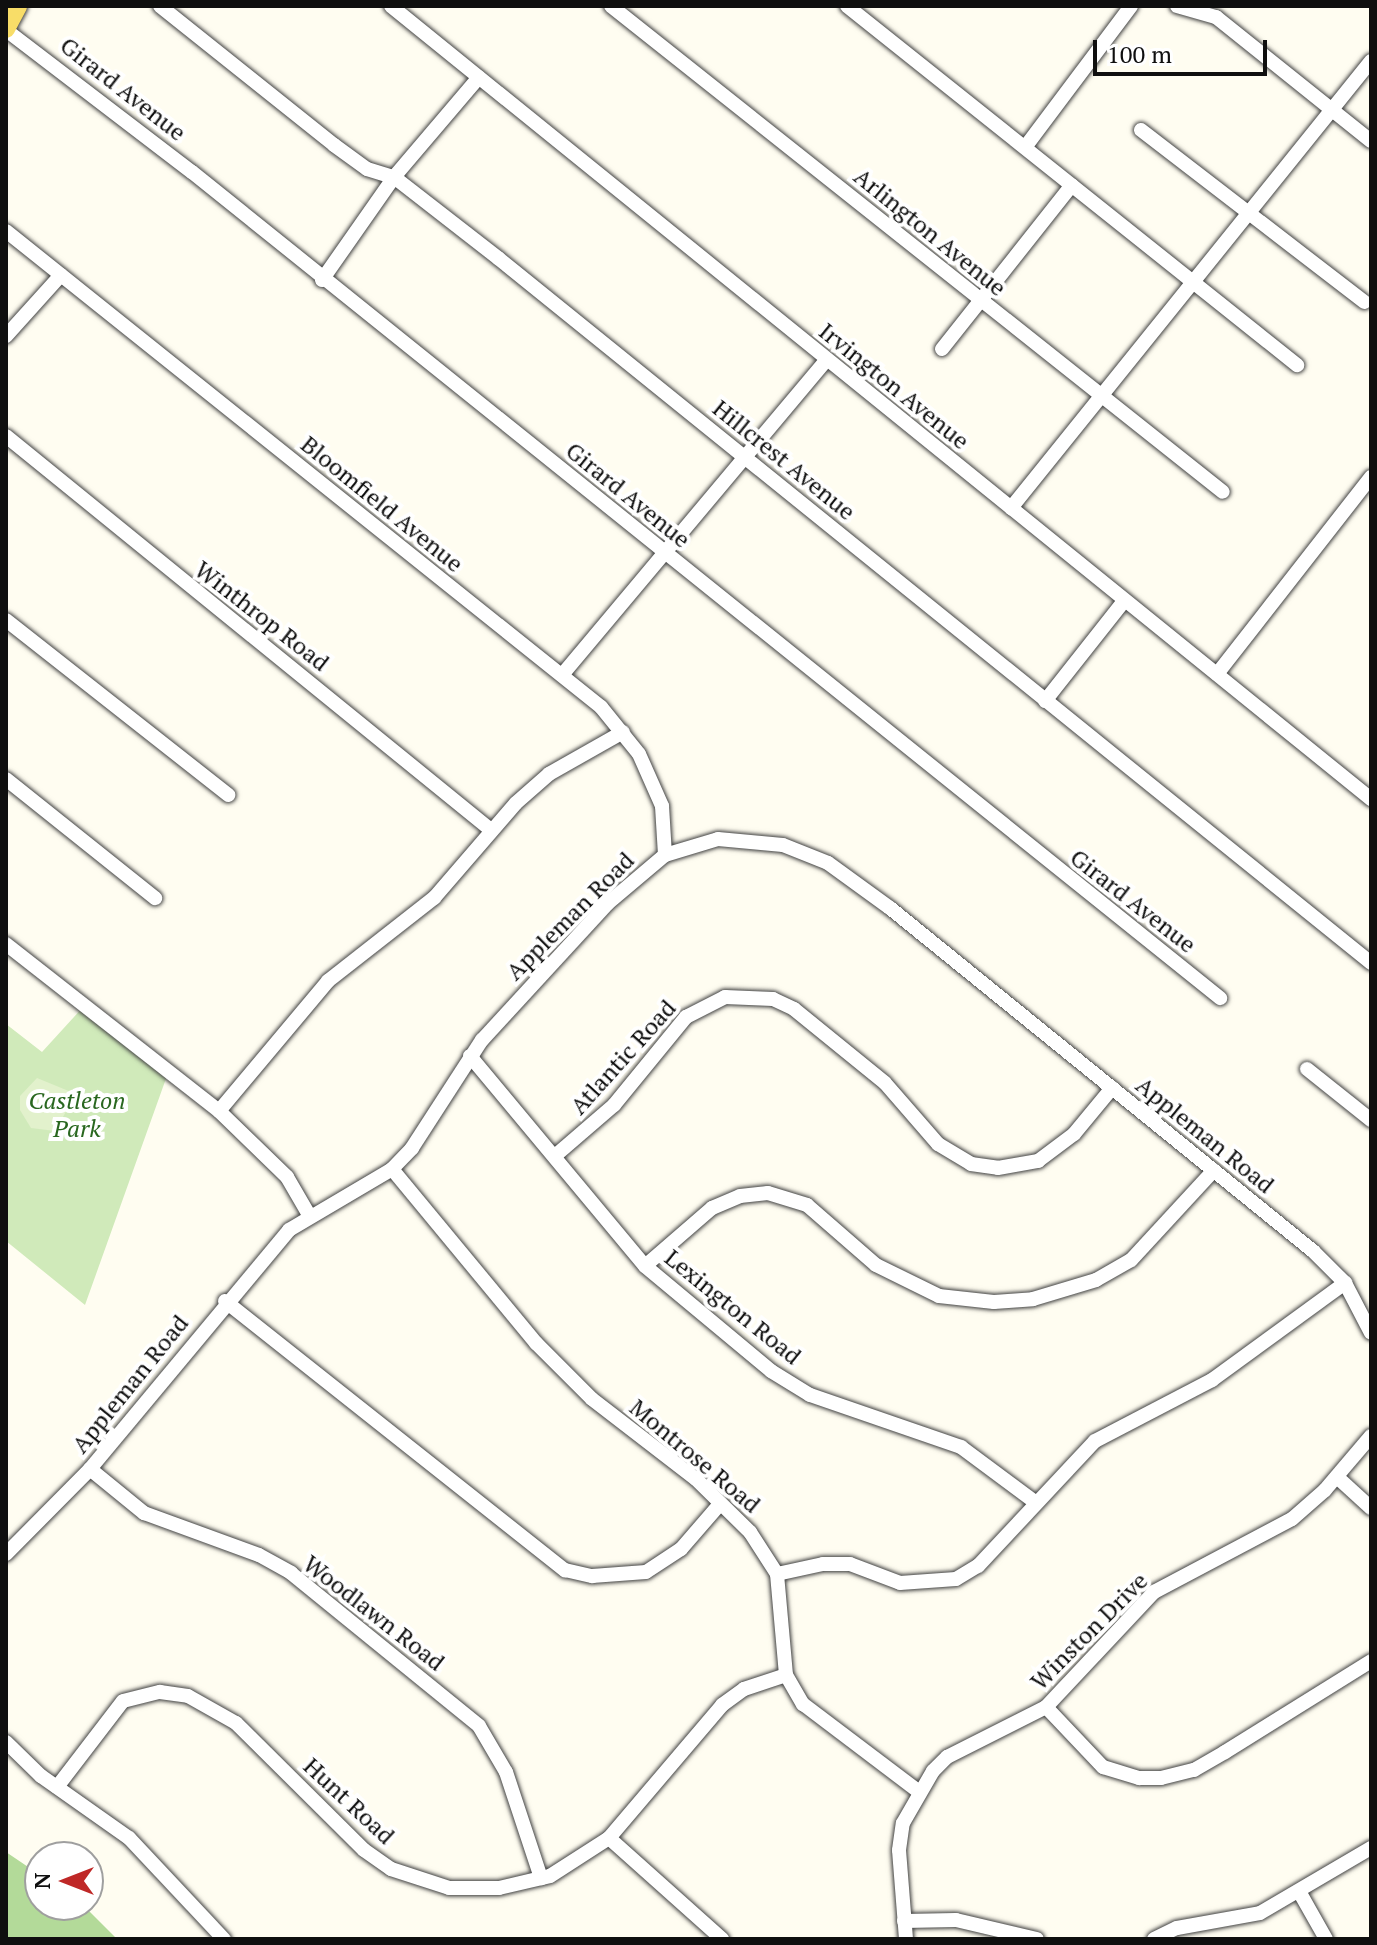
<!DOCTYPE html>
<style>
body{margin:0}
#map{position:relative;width:1377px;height:1945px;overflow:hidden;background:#fffdf1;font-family:"PT Serif",serif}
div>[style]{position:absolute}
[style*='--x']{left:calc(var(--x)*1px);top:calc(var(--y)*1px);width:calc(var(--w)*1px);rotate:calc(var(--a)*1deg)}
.green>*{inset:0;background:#d0eaba}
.forest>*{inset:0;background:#b3da99}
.pitch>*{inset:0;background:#e2f1cc}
.roads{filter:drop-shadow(0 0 2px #424242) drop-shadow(0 0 2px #424242)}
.minor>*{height:14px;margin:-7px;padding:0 7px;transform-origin:7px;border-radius:7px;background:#fff}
.major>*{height:18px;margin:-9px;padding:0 9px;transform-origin:9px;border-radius:9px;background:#f8dd68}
span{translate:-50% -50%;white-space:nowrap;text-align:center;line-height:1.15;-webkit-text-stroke:8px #fff;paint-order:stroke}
.street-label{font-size:24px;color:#0f0f0f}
.park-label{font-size:24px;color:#29671f;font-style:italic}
.frame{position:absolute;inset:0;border:8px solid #0f0f0f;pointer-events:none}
.north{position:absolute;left:24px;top:1841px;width:80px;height:80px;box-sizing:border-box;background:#fff;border:2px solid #9f9f9f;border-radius:50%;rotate:270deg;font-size:22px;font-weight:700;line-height:32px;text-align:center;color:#0f0f0f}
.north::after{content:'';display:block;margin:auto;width:28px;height:36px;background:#bf2827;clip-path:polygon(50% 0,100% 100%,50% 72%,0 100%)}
.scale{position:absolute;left:1093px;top:40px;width:174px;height:36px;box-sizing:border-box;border:4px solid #0f0f0f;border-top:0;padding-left:10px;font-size:24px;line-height:28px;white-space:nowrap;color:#0f0f0f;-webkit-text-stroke:6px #fff;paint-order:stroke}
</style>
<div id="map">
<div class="green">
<i style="clip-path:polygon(84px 1006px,168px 1073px,85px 1305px,6px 1241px,6px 1024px,42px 1052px)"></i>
</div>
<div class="forest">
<i style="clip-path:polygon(6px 1852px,40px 1875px,40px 1905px,83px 1905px,117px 1939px,6px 1939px)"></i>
</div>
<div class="pitch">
<i style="clip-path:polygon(37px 1078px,76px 1094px,55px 1131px,31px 1128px,20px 1110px,20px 1096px)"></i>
</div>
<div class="roads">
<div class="minor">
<i style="--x:160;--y:6;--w:223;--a:38.6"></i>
<i style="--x:334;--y:145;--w:41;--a:36"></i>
<i style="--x:367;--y:169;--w:28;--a:17"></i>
<i style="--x:394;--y:177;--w:132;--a:37.9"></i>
<i style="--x:498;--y:258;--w:1122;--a:38.92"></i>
<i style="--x:391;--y:6;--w:1261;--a:38.98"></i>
<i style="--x:611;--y:6;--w:781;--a:38.45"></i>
<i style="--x:847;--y:6;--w:576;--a:38.58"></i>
<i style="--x:1177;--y:6;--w:41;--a:15.8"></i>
<i style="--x:1216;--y:17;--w:198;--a:38.7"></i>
<i style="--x:6;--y:30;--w:234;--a:37.4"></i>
<i style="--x:192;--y:172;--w:1319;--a:38.78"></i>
<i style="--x:1141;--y:130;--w:282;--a:37.6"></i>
<i style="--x:1026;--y:146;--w:175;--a:-53.1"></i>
<i style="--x:6;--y:231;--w:762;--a:38.66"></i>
<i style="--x:601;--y:707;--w:60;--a:51"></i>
<i style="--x:639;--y:754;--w:57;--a:66.1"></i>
<i style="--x:662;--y:806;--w:49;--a:86.5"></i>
<i style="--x:322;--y:280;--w:126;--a:-55"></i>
<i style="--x:394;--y:177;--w:131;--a:-49.6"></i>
<i style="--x:6;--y:336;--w:82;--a:-48"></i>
<i style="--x:942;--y:349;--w:209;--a:-51.6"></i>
<i style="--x:6;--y:436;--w:625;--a:39.09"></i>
<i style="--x:1011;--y:508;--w:574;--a:-51.15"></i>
<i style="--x:6;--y:620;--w:283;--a:38.2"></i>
<i style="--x:1217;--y:674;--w:250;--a:-52"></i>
<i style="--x:562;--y:675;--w:411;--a:-50"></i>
<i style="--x:1045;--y:701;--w:127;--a:-51.7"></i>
<i style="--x:6;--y:779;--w:191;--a:38.6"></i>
<i style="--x:6;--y:944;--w:271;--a:38.1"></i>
<i style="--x:219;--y:1111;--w:95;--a:44.1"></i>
<i style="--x:287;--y:1177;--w:44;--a:59.9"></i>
<i style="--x:470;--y:1056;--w:273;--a:50.2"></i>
<i style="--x:645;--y:1266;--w:164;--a:39.8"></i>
<i style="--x:771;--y:1371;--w:46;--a:31.6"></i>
<i style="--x:810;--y:1395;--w:160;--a:19"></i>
<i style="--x:961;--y:1447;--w:92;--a:36.6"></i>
<i style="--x:1307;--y:1069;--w:82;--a:38.6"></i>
<i style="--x:219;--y:1111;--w:170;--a:-50"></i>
<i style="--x:328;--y:981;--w:135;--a:-38.1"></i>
<i style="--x:434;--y:898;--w:125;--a:-49.2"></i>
<i style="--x:516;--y:803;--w:44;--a:-41.3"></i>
<i style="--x:549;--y:774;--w:85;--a:-29.6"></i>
<i style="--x:556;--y:1155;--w:77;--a:-40.8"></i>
<i style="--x:614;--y:1105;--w:114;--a:-50.7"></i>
<i style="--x:686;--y:1017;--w:44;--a:-27.1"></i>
<i style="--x:725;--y:997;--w:48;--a:2.4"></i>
<i style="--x:773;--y:999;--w:23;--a:25"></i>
<i style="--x:794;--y:1009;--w:117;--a:39.1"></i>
<i style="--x:885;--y:1083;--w:81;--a:49"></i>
<i style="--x:938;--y:1144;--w:39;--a:31"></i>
<i style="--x:971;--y:1164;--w:27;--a:8"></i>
<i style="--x:998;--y:1168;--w:41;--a:-9.9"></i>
<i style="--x:1038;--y:1161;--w:45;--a:-36.9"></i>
<i style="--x:1074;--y:1134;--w:60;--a:-50.4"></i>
<i style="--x:392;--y:1169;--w:226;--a:50.4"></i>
<i style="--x:536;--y:1343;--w:79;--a:45"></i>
<i style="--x:592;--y:1399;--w:131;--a:37.6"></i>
<i style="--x:696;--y:1479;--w:76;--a:44.5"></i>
<i style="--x:750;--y:1532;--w:50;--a:57.3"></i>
<i style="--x:777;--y:1574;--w:101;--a:84.9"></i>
<i style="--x:786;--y:1675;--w:34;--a:60"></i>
<i style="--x:803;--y:1704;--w:144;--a:37.1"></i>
<i style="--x:645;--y:1266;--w:89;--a:-40.9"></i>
<i style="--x:712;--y:1208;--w:30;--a:-23"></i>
<i style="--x:740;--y:1196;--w:28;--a:-6"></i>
<i style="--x:768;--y:1193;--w:41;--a:17.1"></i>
<i style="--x:807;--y:1205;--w:91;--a:41"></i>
<i style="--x:876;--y:1265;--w:70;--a:26.2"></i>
<i style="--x:939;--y:1296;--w:55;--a:6.2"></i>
<i style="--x:994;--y:1302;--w:39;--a:-4"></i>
<i style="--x:1033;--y:1299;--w:66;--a:-16.8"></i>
<i style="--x:1096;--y:1280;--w:40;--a:-29.7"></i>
<i style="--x:1131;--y:1260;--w:122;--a:-47.3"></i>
<i style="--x:225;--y:1301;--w:434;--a:38.4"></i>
<i style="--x:565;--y:1570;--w:28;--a:13"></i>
<i style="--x:592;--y:1576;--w:54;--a:-4.2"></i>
<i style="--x:646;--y:1572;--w:42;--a:-33.3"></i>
<i style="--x:681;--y:1549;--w:60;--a:-49.1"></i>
<i style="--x:90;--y:1469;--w:70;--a:39.2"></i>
<i style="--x:144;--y:1513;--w:122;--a:20.1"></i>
<i style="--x:259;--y:1555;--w:37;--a:29"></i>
<i style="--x:291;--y:1573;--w:242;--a:39.1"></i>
<i style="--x:479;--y:1726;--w:53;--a:59.6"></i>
<i style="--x:506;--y:1772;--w:112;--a:71.7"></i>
<i style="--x:1337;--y:1477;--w:46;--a:42.4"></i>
<i style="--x:6;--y:1554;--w:120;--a:-45.3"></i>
<i style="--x:90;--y:1469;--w:311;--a:-50.2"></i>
<i style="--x:289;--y:1230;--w:120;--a:-30.6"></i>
<i style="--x:392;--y:1169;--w:29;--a:-46"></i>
<i style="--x:412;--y:1148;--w:129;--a:-57.1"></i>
<i style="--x:482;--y:1040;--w:185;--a:-47.4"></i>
<i style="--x:607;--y:904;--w:76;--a:-40.2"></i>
<i style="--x:665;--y:855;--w:55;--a:-16.8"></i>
<i style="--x:718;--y:839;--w:65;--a:5.3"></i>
<i style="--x:783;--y:845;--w:48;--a:21.8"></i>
<i style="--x:828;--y:863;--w:77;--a:36"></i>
<i style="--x:890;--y:908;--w:545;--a:39.04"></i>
<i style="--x:1313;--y:1251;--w:45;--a:45"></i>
<i style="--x:1345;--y:1283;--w:56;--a:62.5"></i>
<i style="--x:777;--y:1574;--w:47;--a:-12.3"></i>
<i style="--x:823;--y:1564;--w:27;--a:0"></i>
<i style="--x:850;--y:1564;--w:53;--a:20.8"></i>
<i style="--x:900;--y:1583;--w:56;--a:-4.1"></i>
<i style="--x:956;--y:1579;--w:26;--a:-31"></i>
<i style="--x:978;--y:1566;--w:171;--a:-46.9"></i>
<i style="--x:1095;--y:1441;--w:132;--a:-27.5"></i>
<i style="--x:1212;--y:1380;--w:165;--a:-36.1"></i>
<i style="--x:1046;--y:1707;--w:83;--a:46.5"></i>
<i style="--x:1103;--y:1767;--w:38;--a:17"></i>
<i style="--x:1139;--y:1778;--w:22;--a:0"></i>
<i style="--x:1161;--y:1778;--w:34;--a:-14"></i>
<i style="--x:1194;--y:1770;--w:36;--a:-30"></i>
<i style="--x:1225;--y:1752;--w:172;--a:-31.9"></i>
<i style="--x:6;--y:1742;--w:49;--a:44.2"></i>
<i style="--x:41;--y:1776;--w:108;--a:35.2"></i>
<i style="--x:129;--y:1838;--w:139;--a:46.8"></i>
<i style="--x:57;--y:1787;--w:108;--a:-52.5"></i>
<i style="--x:123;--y:1701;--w:38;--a:-14"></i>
<i style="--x:160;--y:1692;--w:28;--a:8"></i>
<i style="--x:188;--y:1696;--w:55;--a:29.4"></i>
<i style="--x:236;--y:1723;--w:180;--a:44.8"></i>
<i style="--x:364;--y:1850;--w:33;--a:35"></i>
<i style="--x:391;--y:1869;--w:61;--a:18.1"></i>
<i style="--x:449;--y:1888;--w:50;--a:0"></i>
<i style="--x:499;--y:1888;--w:52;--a:-13.2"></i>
<i style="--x:550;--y:1876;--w:70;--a:-32.8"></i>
<i style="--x:609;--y:1838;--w:175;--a:-49.6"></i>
<i style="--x:722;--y:1705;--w:27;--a:-36"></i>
<i style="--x:744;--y:1689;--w:44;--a:-18.4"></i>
<i style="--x:609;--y:1838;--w:152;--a:41.8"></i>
<i style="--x:1300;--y:1893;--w:53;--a:60.5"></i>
<i style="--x:904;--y:1921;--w:52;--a:-1.1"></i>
<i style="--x:956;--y:1920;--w:83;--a:13.2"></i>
<i style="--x:906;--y:1939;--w:89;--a:-94.5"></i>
<i style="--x:899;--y:1850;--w:27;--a:-82"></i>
<i style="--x:903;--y:1823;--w:60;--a:-60"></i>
<i style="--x:933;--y:1771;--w:20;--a:-45"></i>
<i style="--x:947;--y:1757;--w:111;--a:-26.8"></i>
<i style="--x:1046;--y:1707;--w:158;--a:-46.8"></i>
<i style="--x:1154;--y:1592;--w:156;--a:-27.9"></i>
<i style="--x:1292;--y:1519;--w:44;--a:-41.3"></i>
<i style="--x:1325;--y:1490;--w:71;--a:-49.6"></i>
<i style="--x:1154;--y:1939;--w:25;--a:-26"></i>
<i style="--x:1177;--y:1928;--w:84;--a:-10.2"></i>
<i style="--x:1260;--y:1913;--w:129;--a:-30.4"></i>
</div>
<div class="major">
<i style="--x:6;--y:29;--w:26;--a:-62"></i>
</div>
</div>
<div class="street-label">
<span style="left:123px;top:89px;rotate:38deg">Girard Avenue</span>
<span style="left:930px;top:232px;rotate:39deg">Arlington Avenue</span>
<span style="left:894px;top:386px;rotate:39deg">Irvington Avenue</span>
<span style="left:784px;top:460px;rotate:39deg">Hillcrest Avenue</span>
<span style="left:628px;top:495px;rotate:39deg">Girard Avenue</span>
<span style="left:382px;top:504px;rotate:39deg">Bloomfield Avenue</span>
<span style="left:262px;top:616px;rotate:38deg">Winthrop Road</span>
<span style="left:1133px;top:901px;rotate:38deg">Girard Avenue</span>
<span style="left:570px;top:916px;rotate:-45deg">Appleman Road</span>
<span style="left:623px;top:1057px;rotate:-48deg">Atlantic Road</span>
<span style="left:1205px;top:1135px;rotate:39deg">Appleman Road</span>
<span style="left:733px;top:1307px;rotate:39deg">Lexington Road</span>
<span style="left:130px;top:1384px;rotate:-51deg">Appleman Road</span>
<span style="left:695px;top:1456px;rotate:40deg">Montrose Road</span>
<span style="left:374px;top:1613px;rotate:38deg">Woodlawn Road</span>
<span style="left:1089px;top:1631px;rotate:-45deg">Winston Drive</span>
<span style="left:349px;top:1801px;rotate:43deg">Hunt Road</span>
</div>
<div class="park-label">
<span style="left:77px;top:1115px">Castleton<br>Park</span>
</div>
<div class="frame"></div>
<div class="north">N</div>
<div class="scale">100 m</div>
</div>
